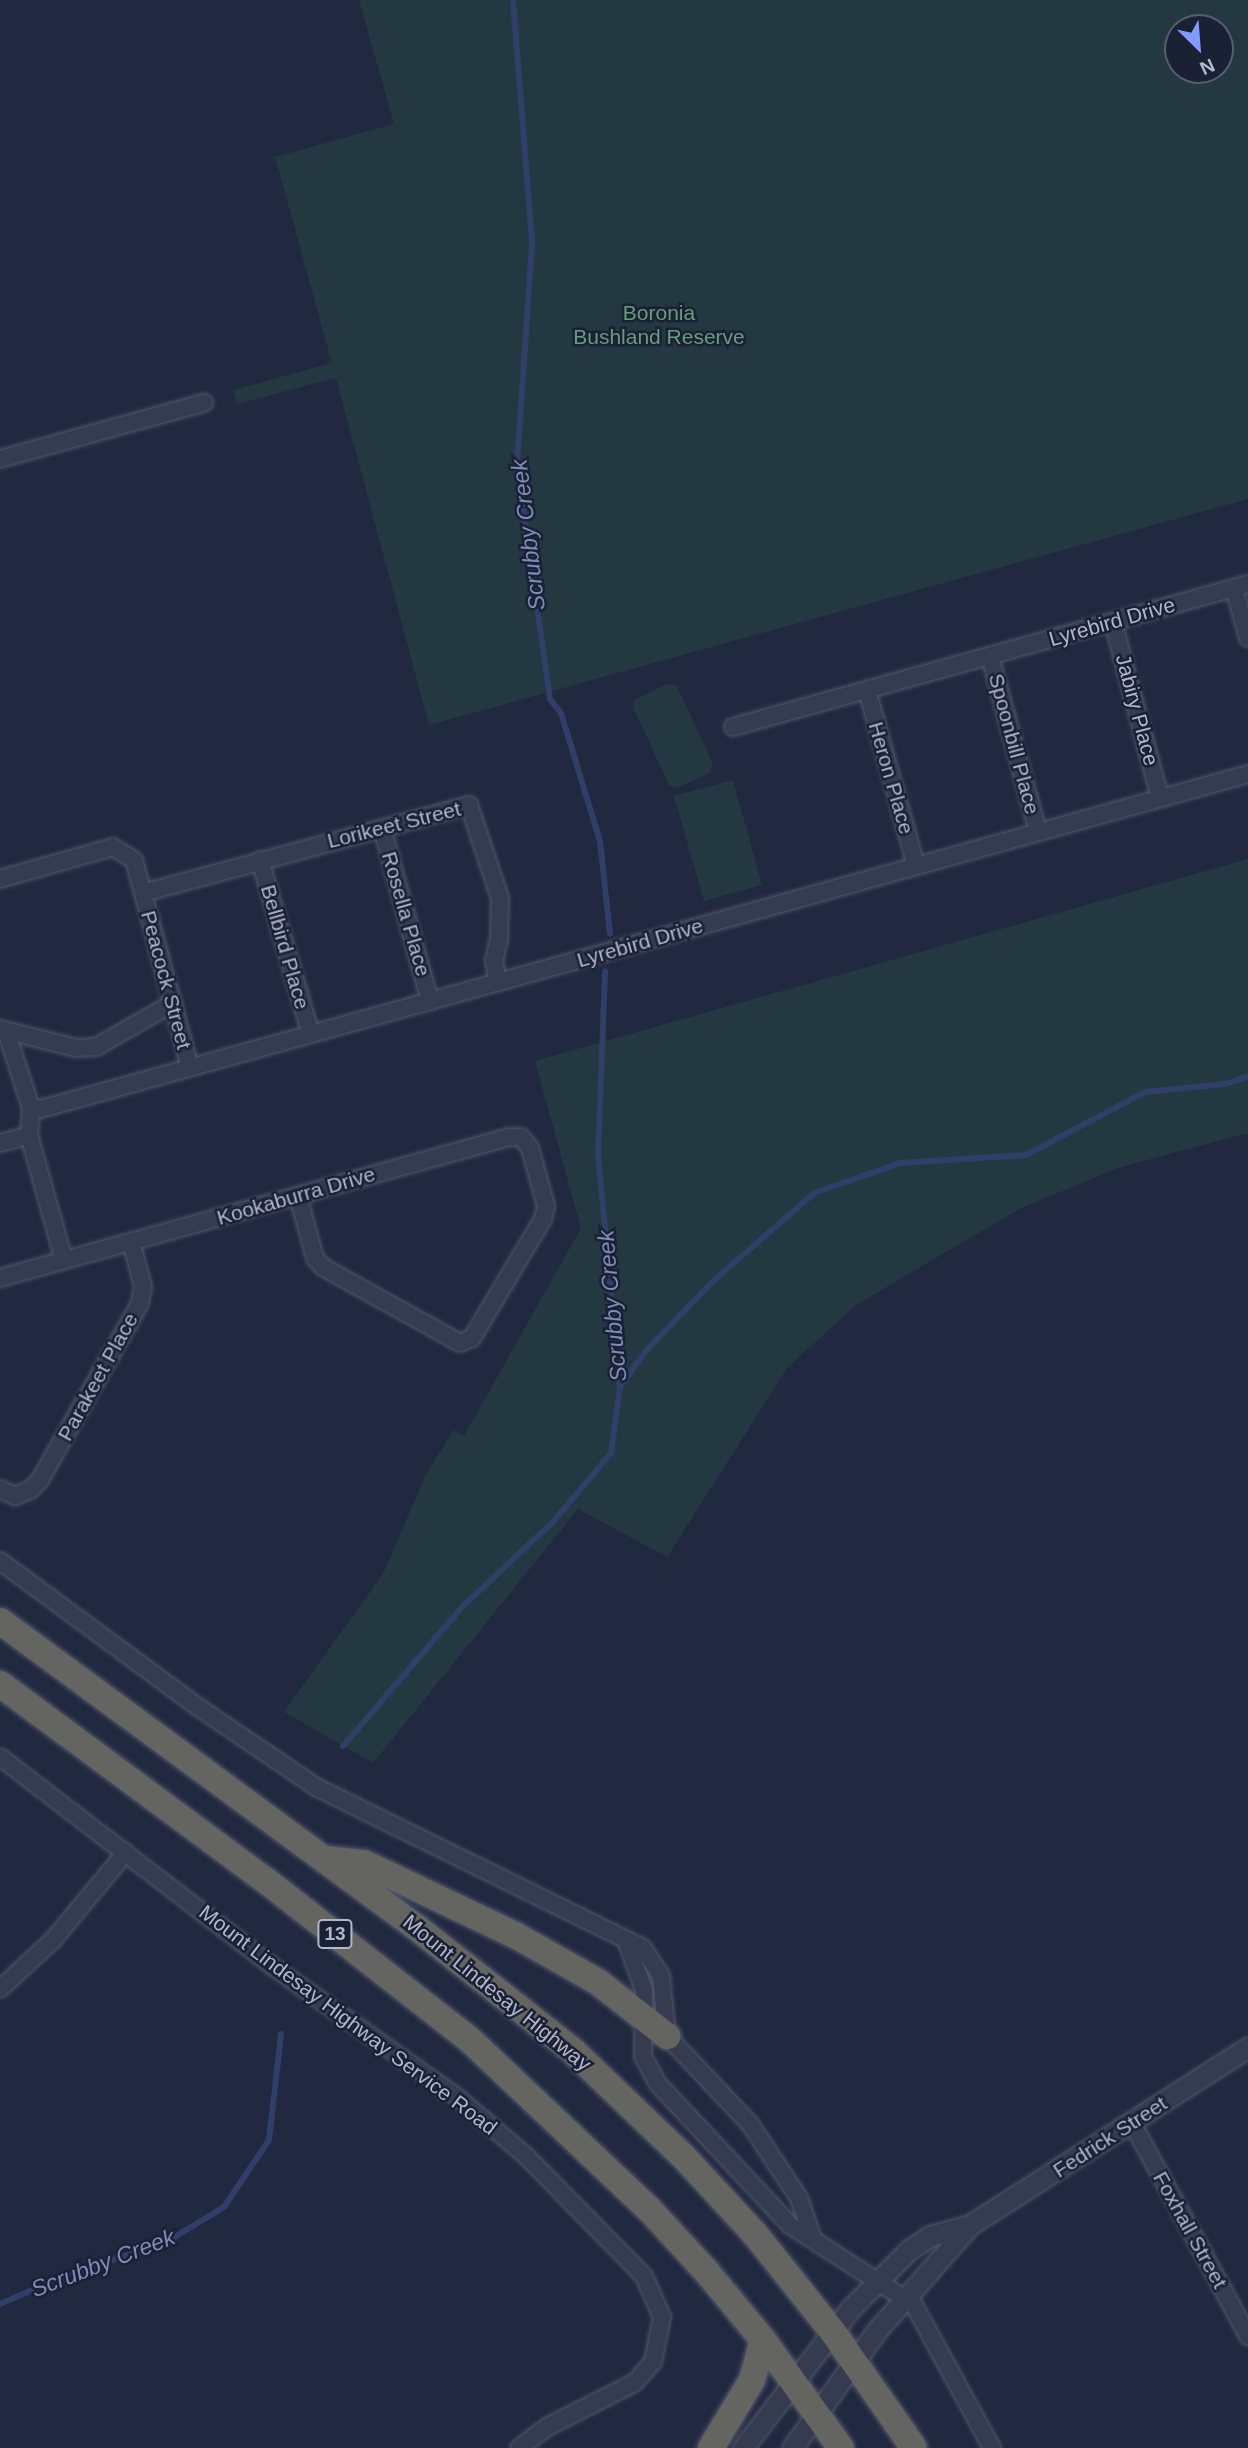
<!DOCTYPE html>
<style>
body{margin:0}
#map{position:relative;width:1248px;height:2448px;overflow:hidden;background:#212940;font-family:Arial,sans-serif}
div>[style]{position:absolute}
[style*='--x']{left:calc(var(--x)*1px);top:calc(var(--y)*1px);width:calc(var(--w)*1px);rotate:calc(var(--a)*1deg)}
.green>*{inset:0;background:#233841}
.stream>*{height:6px;margin:-3px;padding:0 3px;transform-origin:3px;border-radius:3px;background:#313e67}
.roads{filter:drop-shadow(0 0 2px #51576b) drop-shadow(0 0 2px #51576b)}
.minor>*{height:16px;margin:-8px;padding:0 8px;transform-origin:8px;border-radius:8px;background:#363c50}
.tertiary>*{height:19px;margin:-9.5px;padding:0 9.5px;transform-origin:9.5px;border-radius:9.5px;background:#363c50}
.trunk>*{height:26px;margin:-13px;padding:0 13px;transform-origin:13px;border-radius:13px;background:#646461}
span{translate:-50% -50%;white-space:nowrap;text-align:center;line-height:1.15;-webkit-text-stroke:5px #1b2135;paint-order:stroke}
.shield-label span{padding:2px 5px;background:#1b2135;border:2px solid;border-radius:5px;-webkit-text-stroke-width:0}
.shield-label{font-size:19px;color:#b2b7cb;font-weight:700}
.park-label{font-size:21px;color:#669e7d}
.street-label{font-size:21px;color:#b2b7cb}
.water-label{font-size:23px;color:#7e8cb9;font-style:italic}
.north{position:absolute;left:1164px;top:14px;width:70px;height:70px;box-sizing:border-box;background:#1b2135;border:2px solid #575d71;border-radius:50%;rotate:155deg;font-size:19px;font-weight:700;line-height:28px;text-align:center;color:#b2b7cb}
.north::after{content:'';display:block;margin:auto;width:24px;height:32px;background:#829bff;clip-path:polygon(50% 0,100% 100%,50% 72%,0 100%)}
</style>
<div id="map">
<div class="green">
<i style="clip-path:polygon(evenodd,359px 0,1248px 0,1248px 499px,429px 725px,336px 378px,237px 404px,233px 390px,332px 363px,275px 157px,394px 124px,359px 0,1178px 28px,1220px 28px,1220px 70px,1178px 70px,1178px 28px)"></i>
<i style="clip-path:polygon(668px 684px,677px 686px,713px 764px,710px 773px,677px 788px,669px 785px,633px 707px,635px 699px)"></i>
<i style="clip-path:polygon(733px 780px,762px 885px,704px 901px,674px 796px)"></i>
<i style="clip-path:polygon(1248px 859px,1248px 1133px,1121px 1167px,1021px 1208px,856px 1305px,787px 1368px,667px 1557px,578px 1509px,373px 1763px,284px 1712px,383px 1574px,426px 1474px,454px 1430px,464px 1436px,581px 1228px,535px 1061px)"></i>
</div>
<div class="stream">
<i style="--x:513;--y:0;--w:245;--a:85.5"></i>
<i style="--x:532;--y:244;--w:221;--a:93.9"></i>
<i style="--x:517;--y:464;--w:237;--a:82"></i>
<i style="--x:550;--y:699;--w:18;--a:52"></i>
<i style="--x:561;--y:713;--w:134;--a:73.1"></i>
<i style="--x:600;--y:841;--w:93;--a:83.8"></i>
<i style="--x:620;--y:1387;--w:43;--a:-54.5"></i>
<i style="--x:645;--y:1352;--w:97;--a:-46.3"></i>
<i style="--x:712;--y:1282;--w:135;--a:-41.1"></i>
<i style="--x:814;--y:1193;--w:91;--a:-19.2"></i>
<i style="--x:900;--y:1163;--w:126;--a:-3.6"></i>
<i style="--x:1026;--y:1155;--w:135;--a:-27.9"></i>
<i style="--x:1145;--y:1092;--w:81;--a:-5.6"></i>
<i style="--x:1226;--y:1084;--w:23;--a:-20"></i>
<i style="--x:343;--y:1746;--w:186;--a:-49.4"></i>
<i style="--x:464;--y:1605;--w:120;--a:-43"></i>
<i style="--x:552;--y:1523;--w:92;--a:-49.9"></i>
<i style="--x:611;--y:1453;--w:67;--a:-82.2"></i>
<i style="--x:620;--y:1387;--w:232;--a:-95.4"></i>
<i style="--x:598;--y:1156;--w:185;--a:-87.8"></i>
<i style="--x:0;--y:2304;--w:65;--a:-23.4"></i>
<i style="--x:60;--y:2278;--w:114;--a:-18.9"></i>
<i style="--x:168;--y:2241;--w:66;--a:-31.3"></i>
<i style="--x:224;--y:2207;--w:81;--a:-56.1"></i>
<i style="--x:269;--y:2140;--w:107;--a:-83.5"></i>
</div>
<div class="roads">
<div class="minor">
<i style="--x:0;--y:459;--w:212;--a:-15.4"></i>
<i style="--x:1234;--y:588;--w:52;--a:74.4"></i>
<i style="--x:1113;--y:622;--w:182;--a:75"></i>
<i style="--x:990;--y:656;--w:182;--a:74.7"></i>
<i style="--x:867;--y:690;--w:183;--a:74.4"></i>
<i style="--x:733;--y:727;--w:534;--a:-15.52"></i>
<i style="--x:382;--y:828;--w:180;--a:74.5"></i>
<i style="--x:260;--y:860;--w:181;--a:73.7"></i>
<i style="--x:0;--y:879;--w:117;--a:-15.8"></i>
<i style="--x:113;--y:847;--w:25;--a:32"></i>
<i style="--x:134;--y:860;--w:214;--a:74.9"></i>
<i style="--x:143;--y:893;--w:338;--a:-15.1"></i>
<i style="--x:469;--y:805;--w:98;--a:71.6"></i>
<i style="--x:500;--y:898;--w:41;--a:91.4"></i>
<i style="--x:499;--y:939;--w:22;--a:103"></i>
<i style="--x:494;--y:960;--w:22;--a:80"></i>
<i style="--x:0;--y:1029;--w:78;--a:14"></i>
<i style="--x:76;--y:1048;--w:20;--a:-3"></i>
<i style="--x:96;--y:1047;--w:89;--a:-29.7"></i>
<i style="--x:6;--y:1031;--w:81;--a:72"></i>
<i style="--x:31;--y:1108;--w:27;--a:94"></i>
<i style="--x:29;--y:1135;--w:130;--a:74.4"></i>
<i style="--x:31;--y:1108;--w:10;--a:6"></i>
<i style="--x:41;--y:1109;--w:1253;--a:-15.51"></i>
<i style="--x:0;--y:1143;--w:30;--a:-15"></i>
<i style="--x:0;--y:1278;--w:528;--a:-15.48"></i>
<i style="--x:509;--y:1137;--w:12;--a:0"></i>
<i style="--x:521;--y:1137;--w:14;--a:51"></i>
<i style="--x:530;--y:1148;--w:60;--a:74.6"></i>
<i style="--x:546;--y:1206;--w:13;--a:103"></i>
<i style="--x:543;--y:1219;--w:139;--a:120.8"></i>
<i style="--x:472;--y:1338;--w:13;--a:157"></i>
<i style="--x:460;--y:1343;--w:157;--a:-151"></i>
<i style="--x:323;--y:1267;--w:12;--a:-132"></i>
<i style="--x:315;--y:1258;--w:64;--a:-105.3"></i>
<i style="--x:0;--y:1489;--w:17;--a:25"></i>
<i style="--x:15;--y:1496;--w:16;--a:-22"></i>
<i style="--x:30;--y:1490;--w:14;--a:-45"></i>
<i style="--x:40;--y:1480;--w:203;--a:-60.5"></i>
<i style="--x:140;--y:1303;--w:17;--a:-80"></i>
<i style="--x:143;--y:1286;--w:46;--a:-105.3"></i>
<i style="--x:0;--y:1561;--w:246;--a:36.4"></i>
<i style="--x:198;--y:1707;--w:143;--a:34.1"></i>
<i style="--x:316;--y:1787;--w:364;--a:26.2"></i>
<i style="--x:643;--y:1948;--w:33;--a:57"></i>
<i style="--x:661;--y:1976;--w:60;--a:84.3"></i>
<i style="--x:667;--y:2036;--w:121;--a:46.7"></i>
<i style="--x:750;--y:2124;--w:89;--a:56.5"></i>
<i style="--x:799;--y:2198;--w:43;--a:71.1"></i>
<i style="--x:0;--y:1757;--w:343;--a:37.5"></i>
<i style="--x:272;--y:1966;--w:227;--a:35.3"></i>
<i style="--x:457;--y:2097;--w:89;--a:40.5"></i>
<i style="--x:525;--y:2155;--w:170;--a:45.5"></i>
<i style="--x:644;--y:2276;--w:45;--a:66.3"></i>
<i style="--x:662;--y:2317;--w:46;--a:101.3"></i>
<i style="--x:653;--y:2362;--w:28;--a:132"></i>
<i style="--x:634;--y:2383;--w:97;--a:153.2"></i>
<i style="--x:547;--y:2427;--w:35;--a:143"></i>
<i style="--x:626;--y:1940;--w:53;--a:70.2"></i>
<i style="--x:644;--y:1990;--w:66;--a:90.9"></i>
<i style="--x:643;--y:2056;--w:32;--a:62"></i>
<i style="--x:658;--y:2084;--w:193;--a:46.9"></i>
<i style="--x:790;--y:2225;--w:148;--a:32.8"></i>
<i style="--x:914;--y:2305;--w:163;--a:61.4"></i>
<i style="--x:0;--y:1989;--w:72;--a:-42.8"></i>
<i style="--x:53;--y:1940;--w:114;--a:-50.3"></i>
<i style="--x:1132;--y:2123;--w:243;--a:61.4"></i>
</div>
<div class="tertiary">
<i style="--x:743;--y:2448;--w:177;--a:-52.4"></i>
<i style="--x:851;--y:2308;--w:82;--a:-45"></i>
<i style="--x:909;--y:2250;--w:25;--a:-34"></i>
<i style="--x:930;--y:2236;--w:41;--a:-15.4"></i>
<i style="--x:970;--y:2225;--w:330;--a:-32.6"></i>
<i style="--x:792;--y:2448;--w:148;--a:-54.1"></i>
<i style="--x:879;--y:2328;--w:137;--a:-48.5"></i>
</div>
<div class="trunk">
<i style="--x:0;--y:1621;--w:516;--a:36.34"></i>
<i style="--x:416;--y:1927;--w:201;--a:38.3"></i>
<i style="--x:574;--y:2052;--w:151;--a:43.7"></i>
<i style="--x:683;--y:2156;--w:106;--a:47.3"></i>
<i style="--x:755;--y:2234;--w:125;--a:51.5"></i>
<i style="--x:833;--y:2332;--w:141;--a:55.1"></i>
<i style="--x:0;--y:1684;--w:328;--a:36.5"></i>
<i style="--x:264;--y:1879;--w:261;--a:38"></i>
<i style="--x:470;--y:2040;--w:246;--a:43.4"></i>
<i style="--x:649;--y:2209;--w:84;--a:47.4"></i>
<i style="--x:706;--y:2271;--w:89;--a:50.4"></i>
<i style="--x:763;--y:2340;--w:133;--a:54.2"></i>
<i style="--x:325;--y:1859;--w:39;--a:6"></i>
<i style="--x:364;--y:1863;--w:167;--a:25.5"></i>
<i style="--x:515;--y:1935;--w:95;--a:29.5"></i>
<i style="--x:598;--y:1982;--w:88;--a:38"></i>
<i style="--x:711;--y:2448;--w:79;--a:-58.9"></i>
<i style="--x:752;--y:2380;--w:41;--a:-74.6"></i>
</div>
</div>
<div class="shield-label">
<span style="left:335px;top:1934px">13</span>
</div>
<div class="park-label">
<span style="left:659px;top:325px">Boronia<br>Bushland Reserve</span>
</div>
<div class="street-label">
<span style="left:1112px;top:622px;rotate:-16deg">Lyrebird Drive</span>
<span style="left:1137px;top:710px;rotate:75deg">Jabiry Place</span>
<span style="left:1014px;top:744px;rotate:75deg">Spoonbill Place</span>
<span style="left:891px;top:778px;rotate:74deg">Heron Place</span>
<span style="left:394px;top:825px;rotate:-14deg">Lorikeet Street</span>
<span style="left:406px;top:914px;rotate:74deg">Rosella Place</span>
<span style="left:640px;top:943px;rotate:-16deg">Lyrebird Drive</span>
<span style="left:285px;top:947px;rotate:74deg">Bellbird Place</span>
<span style="left:166px;top:980px;rotate:75deg">Peacock Street</span>
<span style="left:296px;top:1196px;rotate:-16deg">Kookaburra Drive</span>
<span style="left:98px;top:1377px;rotate:-61deg">Parakeet Place</span>
<span style="left:497px;top:1993px;rotate:39deg">Mount Lindesay Highway</span>
<span style="left:348px;top:2020px;rotate:37deg">Mount Lindesay Highway Service Road</span>
<span style="left:1110px;top:2137px;rotate:-33deg">Fedrick Street</span>
<span style="left:1190px;top:2230px;rotate:61deg">Foxhall Street</span>
</div>
<div class="water-label">
<span style="left:528px;top:535px;rotate:-97deg">Scrubby Creek</span>
<span style="left:612px;top:1306px;rotate:-95deg">Scrubby Creek</span>
<span style="left:103px;top:2263px;rotate:-21deg">Scrubby Creek</span>
</div>
<div class="north">N</div>
</div>
